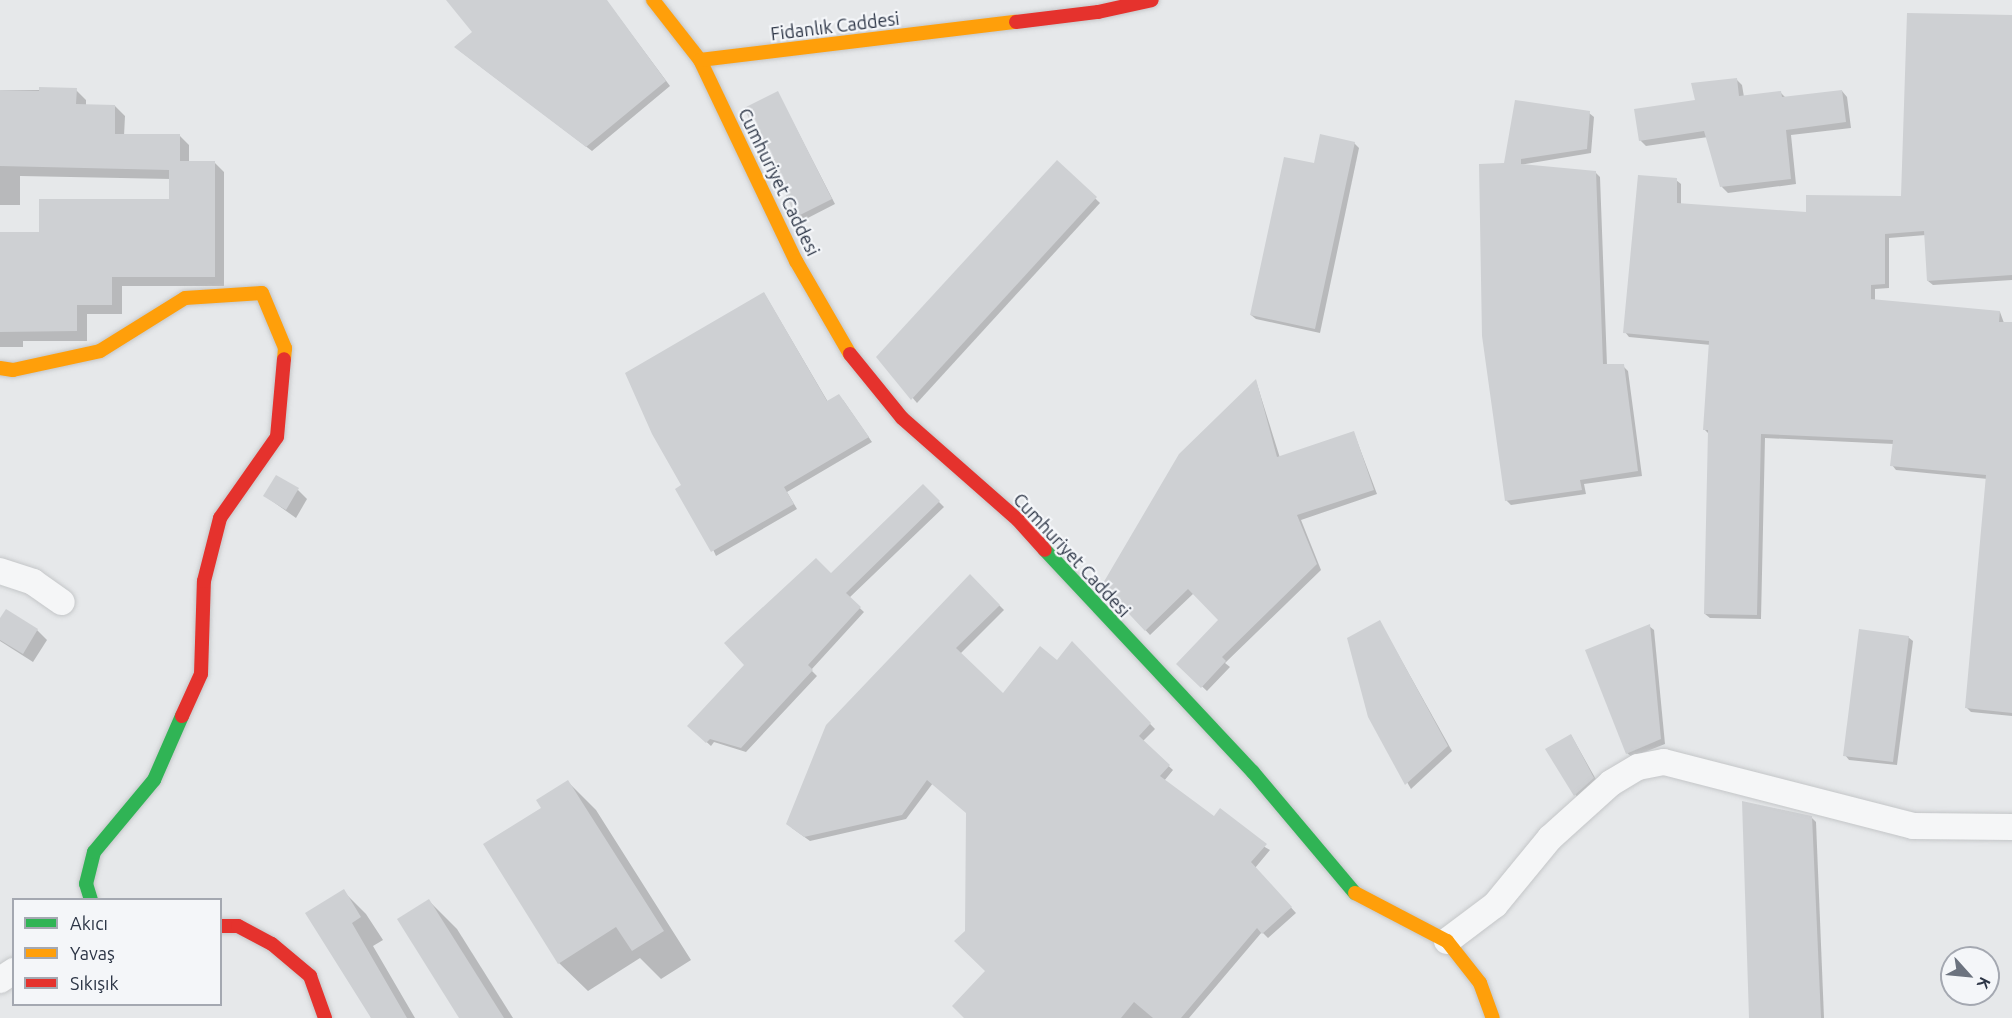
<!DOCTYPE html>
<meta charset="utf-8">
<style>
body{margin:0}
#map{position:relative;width:2012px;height:1018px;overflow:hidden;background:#e6e8ea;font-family:Ubuntu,sans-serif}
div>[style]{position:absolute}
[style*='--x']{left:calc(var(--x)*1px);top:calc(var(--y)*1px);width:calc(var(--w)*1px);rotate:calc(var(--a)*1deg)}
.shadow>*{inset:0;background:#0003}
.building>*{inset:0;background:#ced0d3}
.roads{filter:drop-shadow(0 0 2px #c4c6c8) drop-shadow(0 0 2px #c4c6c8)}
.street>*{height:26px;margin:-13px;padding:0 13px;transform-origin:13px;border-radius:13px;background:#f5f6f7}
.fast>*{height:14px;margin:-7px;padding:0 7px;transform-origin:7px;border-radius:7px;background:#30b455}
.slow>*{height:14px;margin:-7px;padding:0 7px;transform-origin:7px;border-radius:7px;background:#ff9f0a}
.jam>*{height:14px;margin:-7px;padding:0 7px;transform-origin:7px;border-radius:7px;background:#e5322d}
span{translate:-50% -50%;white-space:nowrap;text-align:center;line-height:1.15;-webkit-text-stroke:4.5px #f4f6f9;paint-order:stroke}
.street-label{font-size:18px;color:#2b3445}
.legend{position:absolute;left:12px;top:898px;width:210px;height:108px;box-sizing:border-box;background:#f4f6f9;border:2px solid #a4a8b1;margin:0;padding:8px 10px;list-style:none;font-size:18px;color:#2b3445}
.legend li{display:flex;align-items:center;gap:12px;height:30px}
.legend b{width:30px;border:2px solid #a4a8b1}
.north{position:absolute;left:1940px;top:946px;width:60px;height:60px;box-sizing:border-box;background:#f4f6f9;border:2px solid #a4a8b1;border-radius:50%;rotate:117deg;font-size:16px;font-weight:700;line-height:24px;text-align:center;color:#2b3445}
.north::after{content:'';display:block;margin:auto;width:21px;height:27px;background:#6c737f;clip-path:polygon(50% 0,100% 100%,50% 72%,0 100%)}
</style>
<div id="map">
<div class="shadow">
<i style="clip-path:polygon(457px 0,606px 0,670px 86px,592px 151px,460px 51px,474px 32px)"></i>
<i style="clip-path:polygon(2012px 16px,2012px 280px,1933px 285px,1928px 281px,1926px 235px,1889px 238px,1889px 288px,1875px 289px,1875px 301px,2000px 312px,2004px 323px,2012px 323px,2012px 716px,1971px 712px,1966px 707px,1988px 479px,1896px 470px,1892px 465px,1894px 444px,1765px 438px,1761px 619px,1710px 618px,1705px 614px,1709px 434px,1704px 429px,1711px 345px,1629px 337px,1625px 332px,1676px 180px,1681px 184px,1681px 205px,1807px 214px,1902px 197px)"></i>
<i style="clip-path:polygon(1736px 79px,1742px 85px,1744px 97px,1781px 93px,1786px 98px,1842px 91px,1847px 97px,1851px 128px,1791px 135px,1796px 184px,1728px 193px,1722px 187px,1708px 137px,1646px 146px,1640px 140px)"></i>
<i style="clip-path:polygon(0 90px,76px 90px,86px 100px,86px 106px,115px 106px,125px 116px,124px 136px,180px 136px,189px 145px,189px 162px,214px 162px,224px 172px,224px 286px,122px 286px,122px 314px,87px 314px,87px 341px,23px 341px,23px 347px,0 347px,0 234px,40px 233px,171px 201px,171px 179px,20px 176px,20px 205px,0 205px)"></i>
<i style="clip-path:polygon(778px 93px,835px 204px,802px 221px,797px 216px)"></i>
<i style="clip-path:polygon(1589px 113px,1594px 117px,1591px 153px,1520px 165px,1595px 172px,1600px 177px,1607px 365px,1623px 366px,1628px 371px,1642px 476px,1584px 484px,1586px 494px,1511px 505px,1506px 500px,1506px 164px)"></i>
<i style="clip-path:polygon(1354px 143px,1359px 148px,1320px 333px,1256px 319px,1251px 315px,1315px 165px)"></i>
<i style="clip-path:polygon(1057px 162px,1100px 203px,917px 403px,878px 357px)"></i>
<i style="clip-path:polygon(764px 293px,828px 402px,843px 400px,872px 442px,787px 492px,797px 509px,716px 556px,684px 486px)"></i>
<i style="clip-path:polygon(1256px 381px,1280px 458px,1354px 433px,1377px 494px,1301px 520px,1321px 570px,1225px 663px,1230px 667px,1207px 691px,1178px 664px,1220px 620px,1194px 593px,1150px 635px,1104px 585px)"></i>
<i style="clip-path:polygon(923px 486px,944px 507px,849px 598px,864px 612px,811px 670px,817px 676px,746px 752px,714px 742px,711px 746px,689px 726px,831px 575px)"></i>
<i style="clip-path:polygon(298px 490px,307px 499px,296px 518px,265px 496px)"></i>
<i style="clip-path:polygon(970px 576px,1004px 610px,960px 654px,1003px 695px,1057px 662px,1072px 643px,1155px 729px,1142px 742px,1173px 770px,1164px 781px,1214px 818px,1270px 850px,1255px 868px,1296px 913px,1268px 938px,1262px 932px,1189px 1018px,966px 1018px,987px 971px,966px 931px,967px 813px,933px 783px,906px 819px,810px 841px,792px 828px)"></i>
<i style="clip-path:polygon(0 621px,37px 630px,47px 640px,33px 662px,0 641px)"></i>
<i style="clip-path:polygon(1380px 622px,1452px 751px,1411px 789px,1369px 716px)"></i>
<i style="clip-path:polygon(1649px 626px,1654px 630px,1665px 744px,1632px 757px,1627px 753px)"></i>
<i style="clip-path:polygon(1908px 637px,1913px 641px,1897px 765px,1849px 760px,1845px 755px)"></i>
<i style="clip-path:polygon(1571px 735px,1598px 783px,1579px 800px,1547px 750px)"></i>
<i style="clip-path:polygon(568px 782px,596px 810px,691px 960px,661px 979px,640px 958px,588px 991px,559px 963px,543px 809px)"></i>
<i style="clip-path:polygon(1811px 817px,1816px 822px,1824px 1018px,1751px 1018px)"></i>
<i style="clip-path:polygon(343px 891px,366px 914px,383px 940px,373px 946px,415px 1018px,371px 1018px)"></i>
<i style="clip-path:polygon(429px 901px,457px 929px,513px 1018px,461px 1018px)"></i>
</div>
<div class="building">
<i style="clip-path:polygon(446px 0,607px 0,666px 81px,586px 147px,454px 47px,472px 32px)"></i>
<i style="clip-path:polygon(1907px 13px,2012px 15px,2012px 275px,1927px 281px,1924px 231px,1885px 234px,1885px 284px,1871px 285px,1871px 299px,2000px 311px,1999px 322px,2012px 322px,2012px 713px,1965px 708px,1986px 475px,1890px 466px,1893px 440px,1761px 434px,1757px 615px,1704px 614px,1708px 430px,1703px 430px,1709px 341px,1623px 333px,1638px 175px,1677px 178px,1677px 203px,1806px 212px,1806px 195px,1901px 196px)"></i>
<i style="clip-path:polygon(1737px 78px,1739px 96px,1781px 91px,1782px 97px,1842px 90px,1846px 122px,1786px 130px,1791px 179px,1720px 187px,1704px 131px,1639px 141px,1634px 109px,1695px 100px,1691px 83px)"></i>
<i style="clip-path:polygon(39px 87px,77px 88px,76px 104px,115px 105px,115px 134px,180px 134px,180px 161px,215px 161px,215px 277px,112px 277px,112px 305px,77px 305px,77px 331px,0 332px,0 232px,39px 232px,39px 199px,169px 199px,169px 170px,0 166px,0 90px,39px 91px)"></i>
<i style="clip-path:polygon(778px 91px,832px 199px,796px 217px,744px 108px)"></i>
<i style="clip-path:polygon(1515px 100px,1590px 111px,1587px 149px,1521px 159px,1521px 164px,1596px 171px,1603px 364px,1624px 364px,1638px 471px,1580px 480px,1582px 490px,1505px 501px,1482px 336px,1479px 164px,1504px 163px)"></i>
<i style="clip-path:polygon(1320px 134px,1355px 142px,1315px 329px,1250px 315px,1284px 157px,1314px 163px)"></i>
<i style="clip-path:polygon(1057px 160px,1097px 197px,911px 400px,876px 357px)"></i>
<i style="clip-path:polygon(764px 292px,827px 401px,839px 394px,869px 437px,784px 487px,794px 504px,711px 552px,675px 489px,681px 485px,652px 434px,625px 373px)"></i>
<i style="clip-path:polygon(1256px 379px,1277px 457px,1354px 431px,1374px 490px,1297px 515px,1317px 564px,1222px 657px,1226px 661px,1201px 688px,1176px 664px,1218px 620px,1188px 589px,1145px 631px,1102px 585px,1179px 454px)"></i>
<i style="clip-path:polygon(276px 475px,299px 488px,286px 510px,263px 496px)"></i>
<i style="clip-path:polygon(923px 484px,940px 501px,846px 593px,861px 607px,808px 665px,813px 670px,741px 748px,710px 739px,706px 743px,687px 726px,744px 665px,724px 643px,816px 558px,831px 573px)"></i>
<i style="clip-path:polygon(970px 574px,1000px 605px,956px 648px,1003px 693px,1040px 646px,1057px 660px,1072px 641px,1151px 723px,1139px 736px,1170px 765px,1160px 776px,1214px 816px,1220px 808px,1267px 844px,1251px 862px,1292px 907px,1262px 934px,1257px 928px,1181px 1018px,1153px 1018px,1134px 1002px,1121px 1018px,964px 1018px,952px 1006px,985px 971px,954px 941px,965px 931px,966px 813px,927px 780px,902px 815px,804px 837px,786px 824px,826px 725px)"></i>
<i style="clip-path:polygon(6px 609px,38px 629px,23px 654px,0 640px,0 618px)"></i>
<i style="clip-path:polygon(1380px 620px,1448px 746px,1405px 785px,1368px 717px,1347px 638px)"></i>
<i style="clip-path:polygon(1650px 624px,1661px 739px,1626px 754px,1585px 650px)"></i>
<i style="clip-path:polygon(1859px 629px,1909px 636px,1893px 762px,1843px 756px)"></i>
<i style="clip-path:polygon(1571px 734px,1594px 778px,1574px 796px,1545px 749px)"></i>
<i style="clip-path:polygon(568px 780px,664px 931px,632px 951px,616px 927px,558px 964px,483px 844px,541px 808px,536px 800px)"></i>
<i style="clip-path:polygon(1742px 801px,1812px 816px,1821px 1018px,1749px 1018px)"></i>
<i style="clip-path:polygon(344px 889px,361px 917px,352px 923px,407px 1018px,371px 1018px,305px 913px)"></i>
<i style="clip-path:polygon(429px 899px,504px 1018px,459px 1018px,397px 919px)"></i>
</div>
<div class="roads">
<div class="street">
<i style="--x:0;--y:571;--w:35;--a:18"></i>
<i style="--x:33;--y:582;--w:35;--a:35"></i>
<i style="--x:1447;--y:941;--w:60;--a:-36.9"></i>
<i style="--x:1495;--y:905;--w:87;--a:-50.6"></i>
<i style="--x:1550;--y:838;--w:82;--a:-42"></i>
<i style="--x:1611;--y:783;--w:31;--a:-31"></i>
<i style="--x:1638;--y:767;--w:26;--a:-11"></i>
<i style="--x:1664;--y:762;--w:257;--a:14.4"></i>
<i style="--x:1913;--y:826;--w:99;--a:0.6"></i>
<i style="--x:0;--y:980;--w:17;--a:-33"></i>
</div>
<div class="fast">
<i style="--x:1045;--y:550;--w:304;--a:46.9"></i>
<i style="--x:1253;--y:772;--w:158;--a:49.9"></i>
<i style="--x:91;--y:900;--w:17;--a:-107"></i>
<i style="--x:86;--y:884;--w:33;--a:-76"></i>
<i style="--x:94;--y:852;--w:94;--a:-50.2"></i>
<i style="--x:154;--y:780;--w:70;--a:-66.4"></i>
</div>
<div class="slow">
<i style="--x:653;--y:0;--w:76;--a:51.9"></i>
<i style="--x:700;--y:60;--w:223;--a:64.5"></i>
<i style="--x:796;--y:261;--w:108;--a:59.9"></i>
<i style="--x:700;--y:60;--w:318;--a:-6.9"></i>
<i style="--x:0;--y:368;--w:13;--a:9"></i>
<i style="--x:13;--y:370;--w:89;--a:-12.3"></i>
<i style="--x:100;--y:351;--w:100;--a:-31.9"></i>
<i style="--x:185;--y:298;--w:77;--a:-3.7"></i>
<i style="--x:262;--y:293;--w:60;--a:67.3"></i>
<i style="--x:285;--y:348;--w:11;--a:95"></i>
<i style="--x:1355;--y:893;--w:104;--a:27.6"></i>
<i style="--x:1447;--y:941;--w:53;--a:51.8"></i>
<i style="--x:1480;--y:983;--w:37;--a:70"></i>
</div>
<div class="jam">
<i style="--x:1016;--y:22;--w:83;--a:-7"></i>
<i style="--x:1098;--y:12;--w:55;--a:-12.5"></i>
<i style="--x:850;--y:354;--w:82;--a:50.9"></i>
<i style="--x:902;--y:418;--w:154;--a:41.3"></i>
<i style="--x:1018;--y:520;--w:40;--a:48"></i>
<i style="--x:182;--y:716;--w:46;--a:-65.7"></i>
<i style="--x:201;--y:674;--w:93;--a:-88.2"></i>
<i style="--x:204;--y:581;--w:65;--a:-75.7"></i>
<i style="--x:220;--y:518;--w:99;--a:-54.9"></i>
<i style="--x:277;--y:437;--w:78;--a:-84.9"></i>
<i style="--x:220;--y:926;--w:18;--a:0"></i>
<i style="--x:238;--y:926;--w:38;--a:28"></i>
<i style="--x:272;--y:944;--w:50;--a:40.1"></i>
<i style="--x:310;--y:976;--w:45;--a:70.3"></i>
</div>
</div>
<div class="street-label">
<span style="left:835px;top:26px;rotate:-7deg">Fidanlık Caddesi</span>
<span style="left:779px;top:182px;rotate:64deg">Cumhuriyet Caddesi</span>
<span style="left:1072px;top:555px;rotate:47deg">Cumhuriyet Caddesi</span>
</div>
<ul class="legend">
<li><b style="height:8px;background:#30b455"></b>Akıcı</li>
<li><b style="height:8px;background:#ff9f0a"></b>Yavaş</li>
<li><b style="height:8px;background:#e5322d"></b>Sıkışık</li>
</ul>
<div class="north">K</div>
</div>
